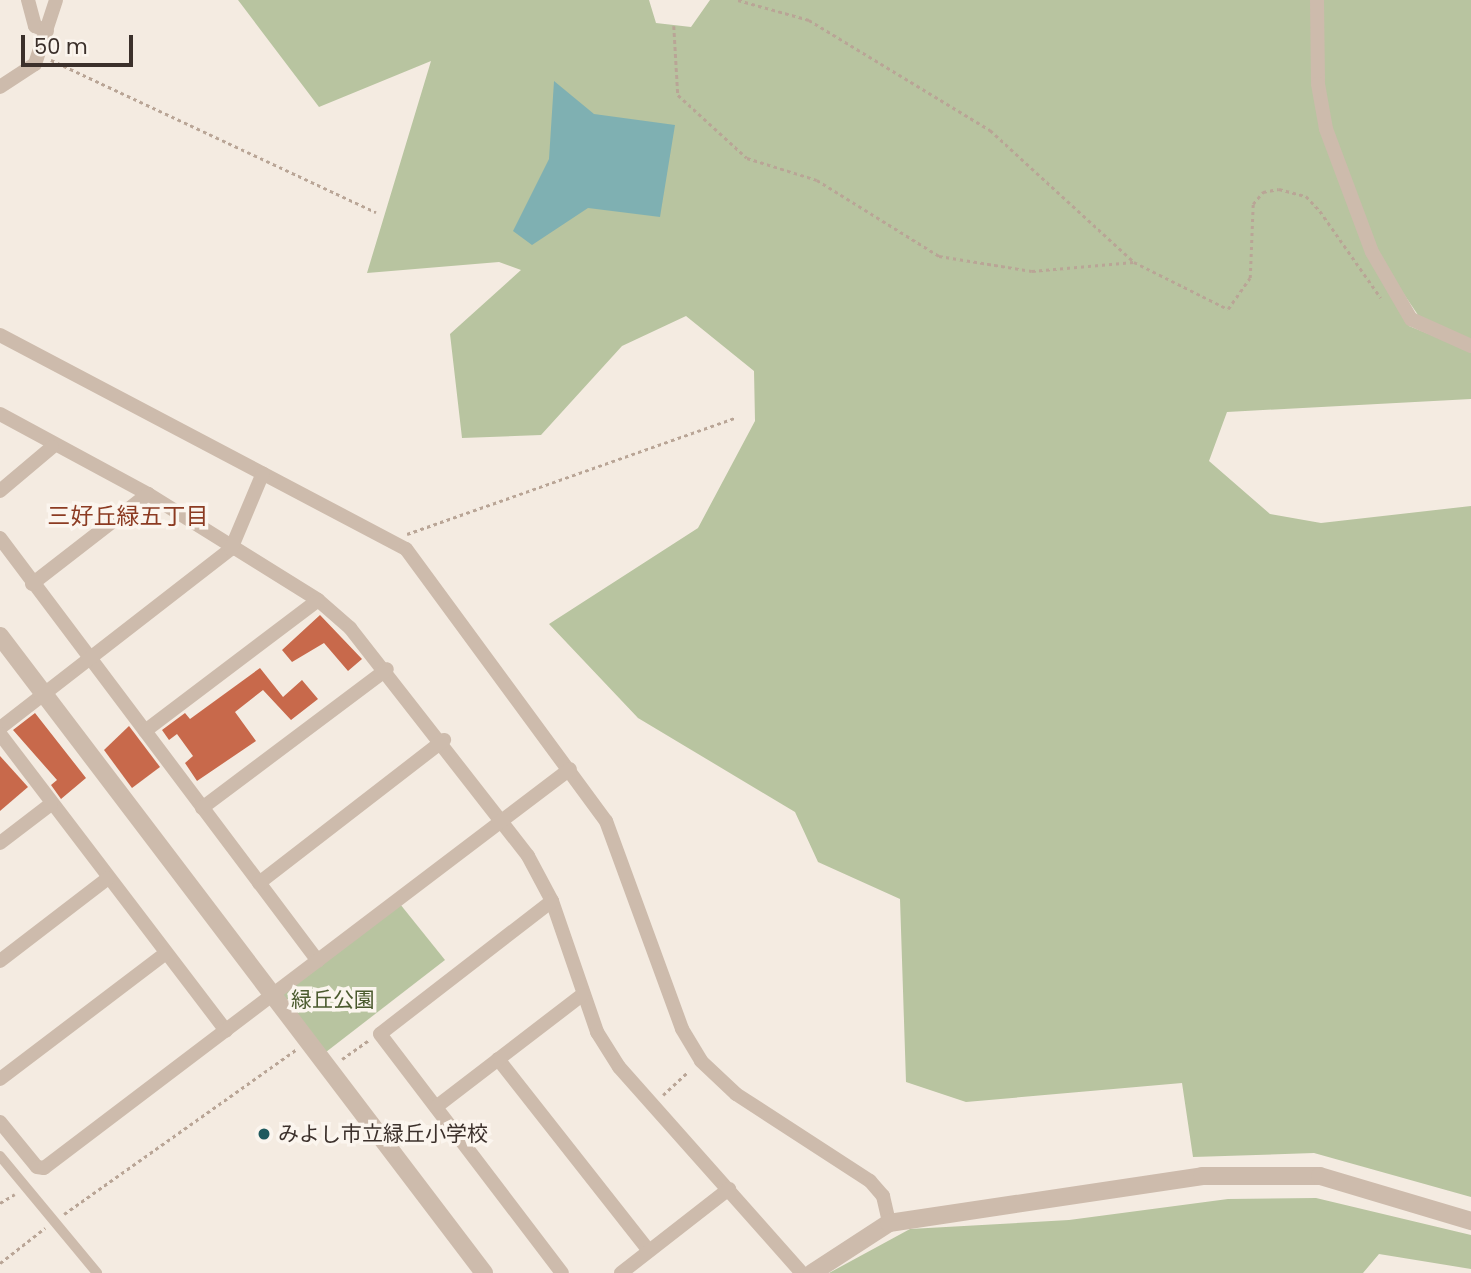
<!DOCTYPE html>
<meta charset="utf-8">
<style>
body{margin:0}
#map{position:relative;width:1471px;height:1273px;overflow:hidden;background:#f4ebe1;font-family:Poppins,"Noto Sans JP",sans-serif}
div>[style]{position:absolute}
[style*='--x']{left:calc(var(--x)*1px);top:calc(var(--y)*1px);width:calc(var(--w)*1px);rotate:calc(var(--a)*1deg)}
.green>*{inset:0;background:#b8c4a0}
.water>*{inset:0;background:#7fb0b2}
.building>*{inset:0;background:#c8694b}
.path>*{height:2.5px;margin-top:-1.25px;transform-origin:0;background:repeating-linear-gradient(90deg,#b9a596 0 3.5px,transparent 0 7px)}
.pedestrian>*{height:10px;margin:-5px;padding:0 5px;transform-origin:5px;border-radius:5px;background:#cdbbac}
.minor>*{height:14px;margin:-7px;padding:0 7px;transform-origin:7px;border-radius:7px;background:#cdbbac}
.tertiary>*{height:18px;margin:-9px;padding:0 9px;transform-origin:9px;border-radius:9px;background:#cdbbac}
.dots>*{width:19px;height:19px;translate:-50% -50%;box-sizing:border-box;border:4px solid #fbf5ee;border-radius:50%}
span{translate:-50% -50%;white-space:nowrap;text-align:center;line-height:1.15;-webkit-text-stroke:7px #fbf5ee;paint-order:stroke}
.park-label{font-size:21px;color:#4a5a2e}
.poi-label{font-size:21px;color:#3b302b}
.left{translate:0 -50%;text-align:left}
.neighbourhood-label{font-size:23px;color:#8c3b22}
.scale{position:absolute;left:21px;top:35px;width:112px;height:32px;box-sizing:border-box;border:4px solid #3b302b;border-top:0;padding-left:9px;font-size:21px;line-height:24px;white-space:nowrap;color:#3b302b;-webkit-text-stroke:5px #fbf5ee;paint-order:stroke}
</style>
<div id="map">
<div class="green">
<i style="clip-path:polygon(238px 0,649px 0,656px 23px,691px 27px,710px 0,1313px 0,1322px 128px,1409px 326px,1471px 351px,1471px 399px,1227px 412px,1209px 461px,1270px 514px,1321px 523px,1471px 506px,1471px 1197px,1314px 1153px,1193px 1157px,1182px 1083px,966px 1102px,906px 1082px,900px 899px,818px 862px,795px 812px,638px 718px,549px 624px,698px 528px,755px 421px,754px 371px,686px 316px,622px 346px,541px 435px,462px 438px,450px 334px,521px 270px,499px 262px,367px 273px,431px 61px,319px 107px)"></i>
<i style="clip-path:polygon(1321px 0,1471px 0,1471px 341px,1420px 318px,1376px 253px,1329px 125px,1321px 82px)"></i>
<i style="clip-path:polygon(400px 904px,445px 960px,326px 1052px,280px 994px)"></i>
<i style="clip-path:polygon(1316px 1198px,1471px 1235px,1471px 1269px,1379px 1254px,1363px 1273px,829px 1273px,910px 1229px,1069px 1220px,1228px 1199px)"></i>
</div>
<div class="water">
<i style="clip-path:polygon(554px 81px,594px 114px,675px 125px,660px 217px,588px 208px,532px 245px,513px 231px,549px 159px)"></i>
</div>
<div class="building">
<i style="clip-path:polygon(320px 615px,362px 659px,348px 671px,324px 643px,292px 662px,282px 650px)"></i>
<i style="clip-path:polygon(260px 668px,283px 697px,302px 680px,318px 699px,291px 720px,263px 690px,235px 712px,256px 741px,197px 781px,185px 763px,193px 756px,177px 734px,169px 740px,162px 730px,185px 713px,190px 719px)"></i>
<i style="clip-path:polygon(35px 713px,86px 778px,61px 799px,51px 785px,57px 780px,13px 730px)"></i>
<i style="clip-path:polygon(129px 726px,160px 767px,132px 788px,104px 750px)"></i>
<i style="clip-path:polygon(0 756px,28px 787px,0 811px)"></i>
</div>
<div class="path">
<i style="--x:738;--y:0;--w:74;--a:15.7"></i>
<i style="--x:809;--y:20;--w:212;--a:31.3"></i>
<i style="--x:990;--y:130;--w:195;--a:42.5"></i>
<i style="--x:1134;--y:262;--w:105;--a:26.6"></i>
<i style="--x:1228;--y:309;--w:38;--a:-55"></i>
<i style="--x:1250;--y:278;--w:74;--a:-87.7"></i>
<i style="--x:1253;--y:204;--w:16;--a:-50"></i>
<i style="--x:1263;--y:192;--w:16;--a:-11"></i>
<i style="--x:1279;--y:189;--w:28;--a:15"></i>
<i style="--x:1306;--y:196;--w:21;--a:47"></i>
<i style="--x:1320;--y:211;--w:106;--a:55"></i>
<i style="--x:674;--y:26;--w:69;--a:86.7"></i>
<i style="--x:678;--y:95;--w:93;--a:42.4"></i>
<i style="--x:747;--y:158;--w:73;--a:17.4"></i>
<i style="--x:817;--y:180;--w:144;--a:31.9"></i>
<i style="--x:939;--y:256;--w:94;--a:9.2"></i>
<i style="--x:1032;--y:271;--w:102;--a:-5"></i>
<i style="--x:51;--y:60;--w:359;--a:25.1"></i>
<i style="--x:407;--y:534;--w:347;--a:-19.5"></i>
<i style="--x:342;--y:1059;--w:32;--a:-35"></i>
<i style="--x:663;--y:1095;--w:35;--a:-43"></i>
<i style="--x:0;--y:1203;--w:17;--a:-31"></i>
<i style="--x:64;--y:1214;--w:284;--a:-35.3"></i>
<i style="--x:0;--y:1263;--w:57;--a:-37.9"></i>
</div>
<div class="pedestrian">
<i style="--x:0;--y:1156;--w:152;--a:50.3"></i>
</div>
<div class="minor">
<i style="--x:28;--y:0;--w:27;--a:75"></i>
<i style="--x:35;--y:26;--w:13;--a:23"></i>
<i style="--x:1317;--y:0;--w:84;--a:89.3"></i>
<i style="--x:1318;--y:84;--w:46;--a:79.9"></i>
<i style="--x:1326;--y:129;--w:131;--a:69.5"></i>
<i style="--x:1372;--y:252;--w:78;--a:59.8"></i>
<i style="--x:1411;--y:319;--w:66;--a:24.2"></i>
<i style="--x:0;--y:87;--w:42;--a:-33.3"></i>
<i style="--x:35;--y:64;--w:67;--a:-71.8"></i>
<i style="--x:0;--y:335;--w:459;--a:27.8"></i>
<i style="--x:406;--y:549;--w:338;--a:53.7"></i>
<i style="--x:606;--y:821;--w:221;--a:69.9"></i>
<i style="--x:682;--y:1029;--w:37;--a:59"></i>
<i style="--x:701;--y:1061;--w:48;--a:43.3"></i>
<i style="--x:736;--y:1094;--w:160;--a:33"></i>
<i style="--x:870;--y:1181;--w:20;--a:49"></i>
<i style="--x:883;--y:1196;--w:28;--a:77"></i>
<i style="--x:0;--y:414;--w:168;--a:28.4"></i>
<i style="--x:148;--y:494;--w:200;--a:31.9"></i>
<i style="--x:318;--y:600;--w:43;--a:41.2"></i>
<i style="--x:350;--y:628;--w:289;--a:52"></i>
<i style="--x:528;--y:856;--w:51;--a:61.9"></i>
<i style="--x:552;--y:901;--w:139;--a:71"></i>
<i style="--x:597;--y:1032;--w:41;--a:57.8"></i>
<i style="--x:619;--y:1067;--w:276;--a:48.4"></i>
<i style="--x:0;--y:491;--w:68;--a:-40.2"></i>
<i style="--x:0;--y:538;--w:529;--a:53.07"></i>
<i style="--x:32;--y:584;--w:147;--a:-37.8"></i>
<i style="--x:0;--y:728;--w:292;--a:-37.8"></i>
<i style="--x:231;--y:549;--w:82;--a:-67.2"></i>
<i style="--x:145;--y:731;--w:217;--a:-37.1"></i>
<i style="--x:0;--y:734;--w:373;--a:52.7"></i>
<i style="--x:202;--y:808;--w:231;--a:-36.9"></i>
<i style="--x:0;--y:843;--w:64;--a:-37.4"></i>
<i style="--x:259;--y:883;--w:234;--a:-37.7"></i>
<i style="--x:552;--y:901;--w:217;--a:142.3"></i>
<i style="--x:380;--y:1034;--w:300;--a:52.7"></i>
<i style="--x:0;--y:961;--w:136;--a:-37.5"></i>
<i style="--x:498;--y:1059;--w:244;--a:51.8"></i>
<i style="--x:0;--y:1079;--w:208;--a:-37.2"></i>
<i style="--x:436;--y:1107;--w:184;--a:-37.5"></i>
<i style="--x:0;--y:1122;--w:58;--a:50.6"></i>
<i style="--x:37;--y:1167;--w:7;--a:8"></i>
<i style="--x:44;--y:1168;--w:660;--a:-37.18"></i>
<i style="--x:621;--y:1273;--w:137;--a:-37.9"></i>
</div>
<div class="tertiary">
<i style="--x:0;--y:636;--w:800;--a:52.77"></i>
<i style="--x:812;--y:1273;--w:92;--a:-33"></i>
<i style="--x:889;--y:1223;--w:317;--a:-8.5"></i>
<i style="--x:1202;--y:1176;--w:118;--a:0"></i>
<i style="--x:1320;--y:1176;--w:158;--a:16.6"></i>
</div>
<div class="dots">
<i style="left:264px;top:1134px;background:#1f5a5e"></i>
</div>
<div class="park-label">
<span style="left:333px;top:1000px">緑丘公園</span>
</div>
<div class="poi-label">
<span class="left" style="left:278px;top:1134px">みよし市立緑丘小学校</span>
</div>
<div class="neighbourhood-label">
<span style="left:128px;top:516px">三好丘緑五丁目</span>
</div>
<div class="scale">50 m</div>
</div>
